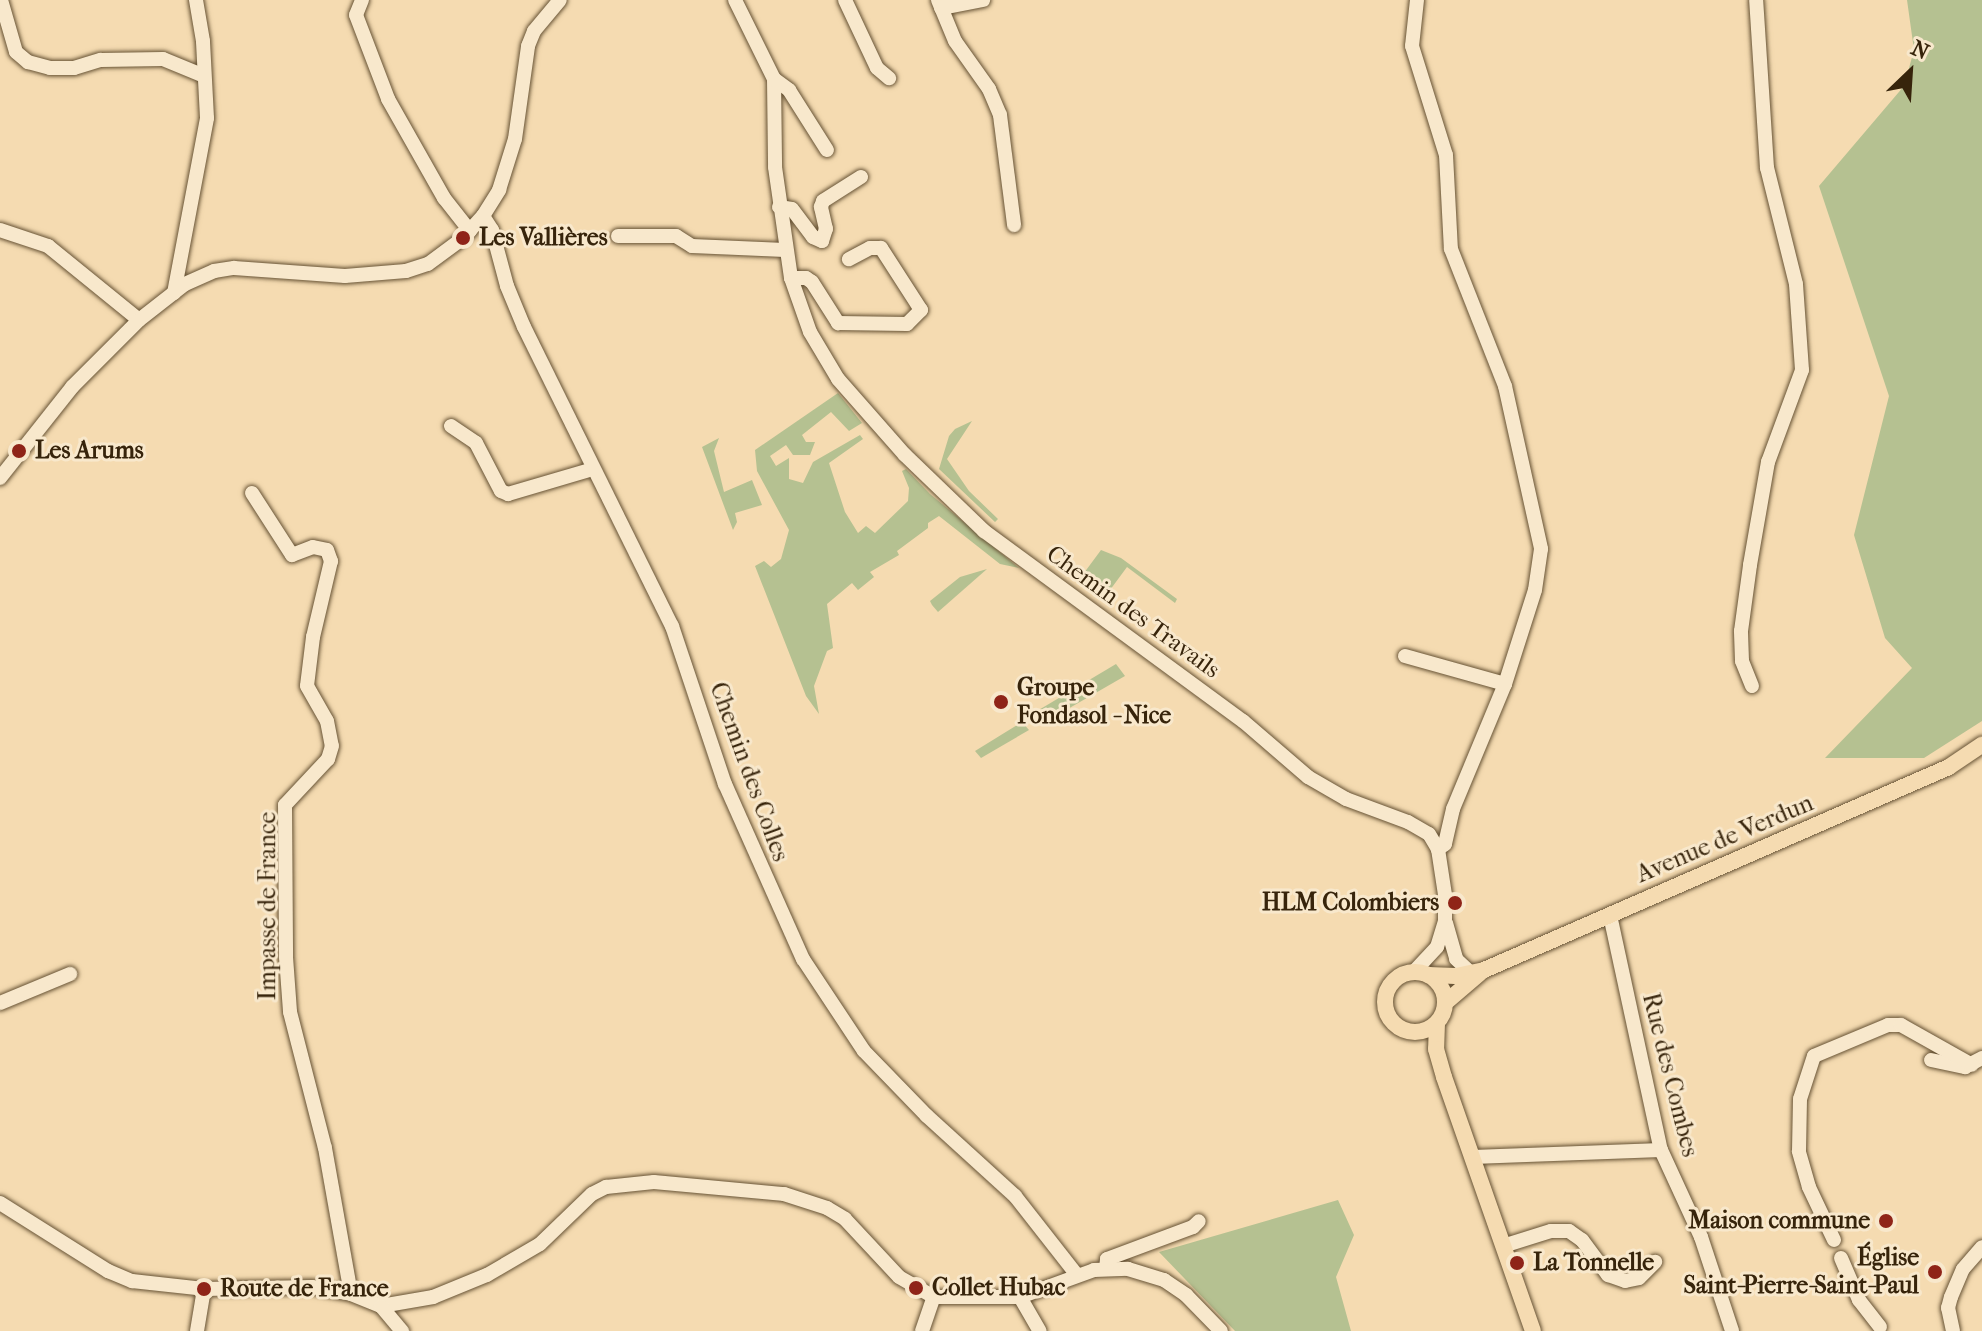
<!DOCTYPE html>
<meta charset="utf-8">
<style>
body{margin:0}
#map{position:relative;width:1982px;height:1331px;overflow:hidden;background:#f5dbb1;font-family:"IM FELL French Canon",serif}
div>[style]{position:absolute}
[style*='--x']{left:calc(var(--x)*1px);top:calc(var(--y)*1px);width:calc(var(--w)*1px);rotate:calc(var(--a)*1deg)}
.green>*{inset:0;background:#b5c191}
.roads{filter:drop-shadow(0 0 2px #665234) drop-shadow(0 0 2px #665234)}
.minor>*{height:14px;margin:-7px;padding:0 7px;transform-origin:7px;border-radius:7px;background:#f8e8cc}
.major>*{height:16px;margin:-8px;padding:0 8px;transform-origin:8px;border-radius:8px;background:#f5dbb1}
.major>.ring{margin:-8px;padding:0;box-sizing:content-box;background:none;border:16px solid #f5dbb1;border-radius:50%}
.dots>*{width:22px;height:22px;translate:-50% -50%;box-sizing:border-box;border:4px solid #f8e8cc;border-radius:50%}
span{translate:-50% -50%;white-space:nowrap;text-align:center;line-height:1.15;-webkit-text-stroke:6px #f8e8cc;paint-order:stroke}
.poi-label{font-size:24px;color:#37240b;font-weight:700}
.left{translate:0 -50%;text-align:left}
.right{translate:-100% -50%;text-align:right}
.street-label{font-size:24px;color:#37240b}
.north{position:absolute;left:1870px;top:32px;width:80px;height:80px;-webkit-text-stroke:6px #f8e8cc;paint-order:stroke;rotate:25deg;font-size:22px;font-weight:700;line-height:32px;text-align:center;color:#37240b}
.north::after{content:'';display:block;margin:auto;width:28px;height:36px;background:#37240b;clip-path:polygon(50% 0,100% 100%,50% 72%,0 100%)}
</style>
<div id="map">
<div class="green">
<i style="clip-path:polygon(1907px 0,1982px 0,1982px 721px,1924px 758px,1825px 758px,1912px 668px,1885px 638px,1854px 535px,1889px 396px,1819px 186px,1904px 86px,1914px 50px)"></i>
<i style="clip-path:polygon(838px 393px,862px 423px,849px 431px,831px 412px,802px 435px,806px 442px,815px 442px,810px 455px,793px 455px,786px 445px,770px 456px,776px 466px,789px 458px,789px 479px,803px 483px,813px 462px,860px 435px,863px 439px,829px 463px,845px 512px,858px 533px,866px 526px,875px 533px,908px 501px,909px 488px,902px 471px,906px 469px,930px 494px,1019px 568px,1000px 564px,939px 516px,928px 523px,928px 528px,897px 551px,899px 555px,870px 572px,874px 577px,858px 590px,852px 583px,827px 604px,833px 648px,827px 651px,814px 686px,819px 714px,806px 696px,755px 566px,764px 561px,771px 567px,781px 559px,789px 530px,757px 471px,755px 450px)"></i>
<i style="clip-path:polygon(972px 421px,947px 459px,969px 491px,998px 519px,995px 522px,939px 469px,949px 436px,955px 429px)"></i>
<i style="clip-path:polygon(719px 438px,714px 451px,724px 492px,752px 480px,762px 505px,735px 513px,737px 522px,733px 530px,702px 447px)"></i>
<i style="clip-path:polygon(1101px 550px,1121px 558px,1177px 599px,1175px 603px,1127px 567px,1110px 590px,1096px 589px,1063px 563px,1065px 560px,1084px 573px)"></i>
<i style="clip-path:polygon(987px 569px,938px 612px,932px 605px,930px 601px,960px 577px)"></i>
<i style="clip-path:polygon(1116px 664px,1125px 676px,1040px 725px,1032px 714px)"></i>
<i style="clip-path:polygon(1022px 722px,1029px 730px,981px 758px,975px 751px)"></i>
<i style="clip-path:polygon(1338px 1200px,1354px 1235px,1336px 1277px,1351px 1331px,1235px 1331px,1159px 1252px)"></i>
</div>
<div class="roads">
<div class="minor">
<i style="--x:1;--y:0;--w:54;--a:73.9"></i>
<i style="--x:16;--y:52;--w:16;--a:40"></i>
<i style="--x:28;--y:62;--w:23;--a:15"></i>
<i style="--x:50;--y:68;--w:24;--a:0"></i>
<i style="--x:74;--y:68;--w:28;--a:-17"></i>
<i style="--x:101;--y:60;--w:62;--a:-0.9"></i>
<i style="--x:163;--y:59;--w:44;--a:22.5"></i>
<i style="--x:362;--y:0;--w:16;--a:112"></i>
<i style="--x:356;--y:15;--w:90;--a:69.1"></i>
<i style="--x:388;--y:99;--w:114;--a:60.5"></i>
<i style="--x:444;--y:198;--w:42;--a:51.8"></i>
<i style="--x:735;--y:0;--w:88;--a:63.7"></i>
<i style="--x:774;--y:79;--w:88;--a:89.3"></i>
<i style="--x:775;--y:167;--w:112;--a:81.8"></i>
<i style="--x:791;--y:278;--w:57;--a:70.6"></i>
<i style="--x:810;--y:332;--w:55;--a:59.2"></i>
<i style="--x:838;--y:379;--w:101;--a:48.6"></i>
<i style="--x:905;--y:455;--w:110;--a:43.9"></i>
<i style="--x:984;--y:531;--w:321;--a:36.3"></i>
<i style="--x:1243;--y:721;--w:86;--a:40.7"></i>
<i style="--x:1308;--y:777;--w:44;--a:30.1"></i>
<i style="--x:1346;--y:799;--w:66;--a:20.4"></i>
<i style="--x:1408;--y:822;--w:24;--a:30"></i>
<i style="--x:1429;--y:834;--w:17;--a:59"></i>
<i style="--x:1438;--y:849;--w:47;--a:81.3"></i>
<i style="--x:1445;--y:895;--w:26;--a:90"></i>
<i style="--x:1445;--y:921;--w:27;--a:107"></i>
<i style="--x:1437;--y:947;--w:34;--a:133"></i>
<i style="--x:845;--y:0;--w:75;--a:64.8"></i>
<i style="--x:877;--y:68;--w:16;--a:40"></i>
<i style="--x:938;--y:0;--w:44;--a:67.5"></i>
<i style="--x:955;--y:41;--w:59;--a:54.7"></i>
<i style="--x:989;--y:89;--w:28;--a:67"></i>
<i style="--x:1000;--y:115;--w:111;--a:82.7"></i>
<i style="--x:1417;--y:0;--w:46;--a:96.2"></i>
<i style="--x:1412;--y:46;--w:114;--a:72.7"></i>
<i style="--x:1446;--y:155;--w:94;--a:87"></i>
<i style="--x:1451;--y:249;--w:147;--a:68.5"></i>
<i style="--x:1505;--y:386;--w:167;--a:77.5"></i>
<i style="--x:1541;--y:549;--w:41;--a:98.3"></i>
<i style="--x:1535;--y:590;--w:99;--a:107.7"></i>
<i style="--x:1505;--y:684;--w:135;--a:112.6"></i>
<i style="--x:1453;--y:809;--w:36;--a:103"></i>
<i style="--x:1445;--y:844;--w:9;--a:144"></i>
<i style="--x:941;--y:8;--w:43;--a:-10.8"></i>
<i style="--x:774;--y:79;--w:19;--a:36"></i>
<i style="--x:789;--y:90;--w:71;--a:57.7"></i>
<i style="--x:779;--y:207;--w:13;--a:9"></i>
<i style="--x:792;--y:209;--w:35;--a:53"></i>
<i style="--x:813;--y:237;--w:10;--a:24"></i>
<i style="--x:822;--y:241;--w:13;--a:-72"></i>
<i style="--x:826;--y:229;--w:23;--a:-103"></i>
<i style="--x:821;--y:207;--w:6;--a:-72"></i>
<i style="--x:823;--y:201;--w:45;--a:-32.3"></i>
<i style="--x:483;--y:216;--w:17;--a:57"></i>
<i style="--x:492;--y:230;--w:58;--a:75"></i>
<i style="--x:507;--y:286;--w:44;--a:67.5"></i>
<i style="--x:524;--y:327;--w:334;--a:63.7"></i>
<i style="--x:672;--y:626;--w:167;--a:71.5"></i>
<i style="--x:725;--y:784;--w:192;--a:66"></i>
<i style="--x:803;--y:959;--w:110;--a:56.5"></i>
<i style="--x:864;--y:1051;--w:91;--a:45.9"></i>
<i style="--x:927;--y:1116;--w:119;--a:42.3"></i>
<i style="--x:1015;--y:1196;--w:100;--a:51.9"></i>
<i style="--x:0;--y:230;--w:51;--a:18.4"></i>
<i style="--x:48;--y:246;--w:117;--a:39.1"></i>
<i style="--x:618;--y:236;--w:58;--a:0"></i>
<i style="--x:676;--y:236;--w:19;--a:32"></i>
<i style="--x:692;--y:246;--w:93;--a:2.5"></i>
<i style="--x:791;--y:278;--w:15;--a:0"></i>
<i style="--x:806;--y:278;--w:7;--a:34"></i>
<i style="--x:812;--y:282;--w:49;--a:57.6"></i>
<i style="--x:838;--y:323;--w:69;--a:0.8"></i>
<i style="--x:907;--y:324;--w:20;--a:-45"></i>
<i style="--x:921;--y:310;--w:74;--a:-122.8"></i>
<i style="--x:881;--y:248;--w:11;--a:180"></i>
<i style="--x:870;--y:248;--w:24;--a:152"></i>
<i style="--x:174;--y:293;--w:178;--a:-79.3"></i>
<i style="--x:207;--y:118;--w:77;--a:-93"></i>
<i style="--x:203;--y:41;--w:42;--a:-99.7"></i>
<i style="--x:451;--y:426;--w:30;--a:34"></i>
<i style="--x:476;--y:443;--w:54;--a:62.5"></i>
<i style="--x:501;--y:491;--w:8;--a:23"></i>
<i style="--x:508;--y:494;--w:89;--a:-16.4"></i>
<i style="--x:0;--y:478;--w:116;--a:-51.6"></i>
<i style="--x:72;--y:387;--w:95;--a:-45"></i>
<i style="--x:139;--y:320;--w:58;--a:-38"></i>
<i style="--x:185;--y:284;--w:32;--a:-24"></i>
<i style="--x:214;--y:271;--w:20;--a:-9"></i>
<i style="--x:234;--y:268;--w:111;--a:4.1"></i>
<i style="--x:345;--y:276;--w:61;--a:-4.7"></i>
<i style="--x:406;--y:271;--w:23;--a:-18"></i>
<i style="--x:428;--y:264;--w:44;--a:-36.6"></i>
<i style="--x:463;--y:238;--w:30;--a:-48"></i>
<i style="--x:483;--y:216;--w:31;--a:-58"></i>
<i style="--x:499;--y:190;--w:53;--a:-72.6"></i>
<i style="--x:515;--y:139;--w:94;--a:-82"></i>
<i style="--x:528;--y:46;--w:16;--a:-68"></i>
<i style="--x:534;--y:31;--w:40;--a:-50"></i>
<i style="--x:252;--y:493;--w:74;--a:57.2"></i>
<i style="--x:292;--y:555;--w:22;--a:-21"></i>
<i style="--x:313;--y:547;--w:14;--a:12"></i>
<i style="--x:327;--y:550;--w:12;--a:70"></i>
<i style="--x:331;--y:561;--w:78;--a:103.3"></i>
<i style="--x:313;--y:637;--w:49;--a:97"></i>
<i style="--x:307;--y:686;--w:40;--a:60.3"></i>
<i style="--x:327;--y:721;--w:25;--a:79"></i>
<i style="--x:332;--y:746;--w:14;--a:107"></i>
<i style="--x:328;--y:759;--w:63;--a:133.1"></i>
<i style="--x:285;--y:805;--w:152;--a:89.6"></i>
<i style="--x:286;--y:957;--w:55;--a:85.8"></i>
<i style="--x:290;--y:1012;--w:140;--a:75.6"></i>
<i style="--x:325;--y:1148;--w:148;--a:79.9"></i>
<i style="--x:1405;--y:656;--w:104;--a:15.6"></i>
<i style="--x:1752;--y:686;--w:27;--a:-112"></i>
<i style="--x:1742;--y:661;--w:30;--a:-92"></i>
<i style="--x:1741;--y:631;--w:67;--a:-82.2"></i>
<i style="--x:1750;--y:565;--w:105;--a:-80.1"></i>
<i style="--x:1768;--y:462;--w:98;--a:-69.7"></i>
<i style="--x:1802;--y:370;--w:86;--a:-94"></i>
<i style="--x:1796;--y:284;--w:120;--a:-104"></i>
<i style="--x:1767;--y:168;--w:168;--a:-93.7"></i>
<i style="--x:1610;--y:915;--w:240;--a:77.8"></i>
<i style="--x:1661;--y:1150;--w:96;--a:65.3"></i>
<i style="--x:1701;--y:1237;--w:99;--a:71.7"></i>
<i style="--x:1446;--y:923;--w:37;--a:74"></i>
<i style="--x:1456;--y:959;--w:22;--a:43"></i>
<i style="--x:0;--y:1003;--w:76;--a:-22.5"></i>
<i style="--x:1931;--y:1060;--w:35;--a:12"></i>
<i style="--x:1965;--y:1067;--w:19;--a:-28"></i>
<i style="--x:1473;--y:1157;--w:188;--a:-2.1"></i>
<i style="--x:0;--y:1203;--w:128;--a:32.2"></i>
<i style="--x:108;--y:1271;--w:26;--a:23"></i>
<i style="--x:132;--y:1281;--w:72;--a:6.3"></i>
<i style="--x:204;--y:1289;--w:108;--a:-1.1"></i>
<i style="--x:312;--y:1287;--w:40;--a:10"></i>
<i style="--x:351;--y:1294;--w:32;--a:22"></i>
<i style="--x:381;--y:1306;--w:53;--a:-9.8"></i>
<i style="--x:433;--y:1297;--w:58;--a:-22.2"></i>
<i style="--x:487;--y:1275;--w:61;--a:-30.3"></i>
<i style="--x:540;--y:1244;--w:72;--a:-43.9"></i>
<i style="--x:592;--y:1194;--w:16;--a:-27"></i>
<i style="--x:606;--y:1187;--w:48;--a:-5.9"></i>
<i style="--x:654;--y:1182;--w:131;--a:5.3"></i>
<i style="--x:784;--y:1194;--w:45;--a:18"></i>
<i style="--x:827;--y:1208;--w:21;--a:31"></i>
<i style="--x:845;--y:1219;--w:79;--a:47"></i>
<i style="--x:899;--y:1277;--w:40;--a:29.7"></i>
<i style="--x:934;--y:1297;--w:86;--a:0"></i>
<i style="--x:1020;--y:1297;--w:79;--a:-20"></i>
<i style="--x:1094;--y:1270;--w:34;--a:-2"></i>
<i style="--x:1128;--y:1269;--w:38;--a:17"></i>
<i style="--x:1164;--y:1280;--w:27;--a:34"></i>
<i style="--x:1186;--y:1295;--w:50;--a:45.8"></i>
<i style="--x:1834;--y:1240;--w:59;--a:-115.3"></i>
<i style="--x:1809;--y:1187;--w:37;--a:-106"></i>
<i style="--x:1799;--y:1151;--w:52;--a:-88.9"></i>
<i style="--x:1800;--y:1099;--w:45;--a:-72"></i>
<i style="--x:1814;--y:1056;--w:80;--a:-22.7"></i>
<i style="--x:1888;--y:1025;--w:13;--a:0"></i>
<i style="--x:1901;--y:1025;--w:81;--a:29.4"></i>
<i style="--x:1503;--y:1246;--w:50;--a:-17.4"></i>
<i style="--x:1551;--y:1231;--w:18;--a:0"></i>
<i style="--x:1569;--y:1231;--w:16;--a:35"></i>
<i style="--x:1582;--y:1240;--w:44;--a:53.4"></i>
<i style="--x:1608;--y:1275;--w:18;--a:19"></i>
<i style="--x:1625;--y:1281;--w:14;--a:-12"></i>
<i style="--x:1639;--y:1278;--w:23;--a:-45"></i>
<i style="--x:1841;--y:1258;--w:46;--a:66.8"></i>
<i style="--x:1859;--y:1300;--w:34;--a:52"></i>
<i style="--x:1106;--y:1269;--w:10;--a:-84"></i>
<i style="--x:1107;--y:1259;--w:92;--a:-20.4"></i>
<i style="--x:1193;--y:1227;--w:8;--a:-45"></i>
<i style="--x:1020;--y:1297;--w:39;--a:60"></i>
<i style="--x:381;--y:1306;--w:33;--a:50"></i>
<i style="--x:197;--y:1331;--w:43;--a:-80.5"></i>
<i style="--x:922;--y:1331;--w:36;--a:-71"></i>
<i style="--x:1953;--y:1331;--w:24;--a:-102"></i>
<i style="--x:1948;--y:1308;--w:11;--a:-75"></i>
<i style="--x:1951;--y:1297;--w:30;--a:-67"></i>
<i style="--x:1963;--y:1269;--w:29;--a:-49"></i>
</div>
<div class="major">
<i class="ring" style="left:1385px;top:972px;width:44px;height:44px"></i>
<i style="--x:1428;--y:975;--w:28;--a:2"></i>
<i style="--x:1456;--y:976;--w:29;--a:-12"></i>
<i style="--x:1484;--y:970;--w:507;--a:-23.58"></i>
<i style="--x:1949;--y:767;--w:40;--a:-34"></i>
<i style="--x:1445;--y:1003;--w:45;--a:-40.5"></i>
<i style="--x:1437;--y:1023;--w:26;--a:92"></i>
<i style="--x:1436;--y:1049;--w:29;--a:74"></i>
<i style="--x:1444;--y:1077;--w:269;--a:70.7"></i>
</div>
</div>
<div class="dots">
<i style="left:463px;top:238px;background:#8f2418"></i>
<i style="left:19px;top:451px;background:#8f2418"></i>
<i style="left:1001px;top:702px;background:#8f2418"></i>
<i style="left:1455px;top:903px;background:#8f2418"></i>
<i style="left:1886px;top:1221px;background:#8f2418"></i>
<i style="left:1517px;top:1263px;background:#8f2418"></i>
<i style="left:1935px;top:1272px;background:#8f2418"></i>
<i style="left:916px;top:1288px;background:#8f2418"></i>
<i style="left:204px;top:1289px;background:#8f2418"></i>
</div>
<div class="poi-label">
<span class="left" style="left:479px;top:238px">Les Vallières</span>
<span class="left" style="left:35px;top:451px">Les Arums</span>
<span class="left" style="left:1017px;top:702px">Groupe<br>Fondasol - Nice</span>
<span class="right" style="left:1439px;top:903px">HLM Colombiers</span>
<span class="right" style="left:1870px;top:1221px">Maison commune</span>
<span class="right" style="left:1919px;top:1272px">Église<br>Saint-Pierre-Saint-Paul</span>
<span class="left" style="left:1533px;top:1263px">La Tonnelle</span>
<span class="left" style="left:932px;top:1288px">Collet Hubac</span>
<span class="left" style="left:220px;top:1289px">Route de France</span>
</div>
<div class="street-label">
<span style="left:1133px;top:612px;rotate:36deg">Chemin des Travails</span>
<span style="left:749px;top:772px;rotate:70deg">Chemin des Colles</span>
<span style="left:1725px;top:839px;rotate:-23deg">Avenue de Verdun</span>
<span style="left:268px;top:906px;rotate:-90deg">Impasse de France</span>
<span style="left:1670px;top:1075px;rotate:76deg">Rue des Combes</span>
</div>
<div class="north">N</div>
</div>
